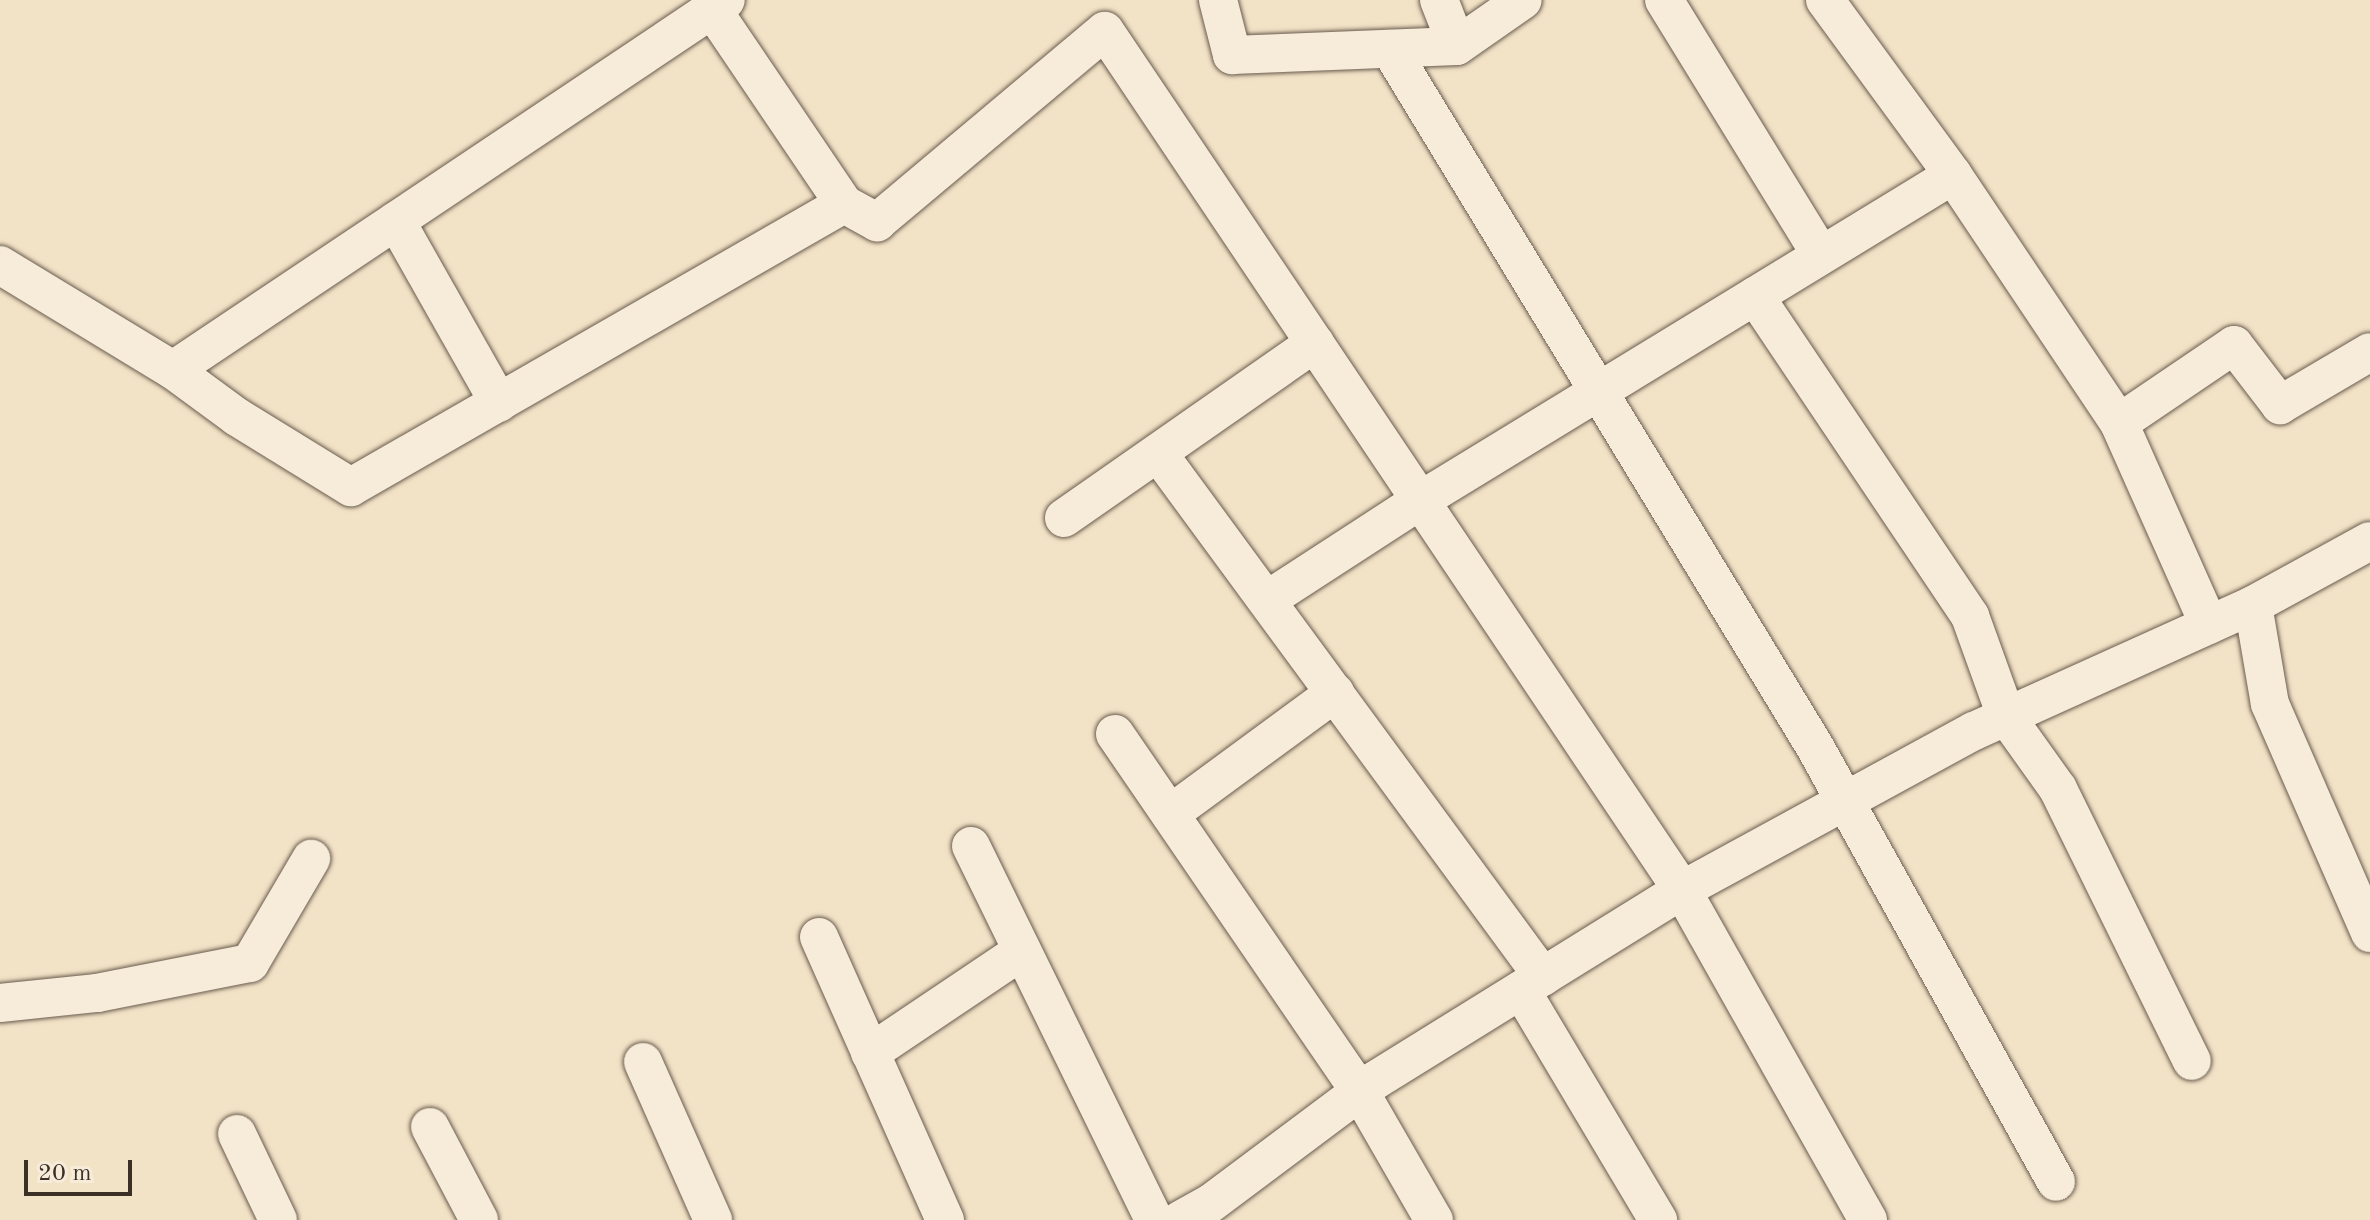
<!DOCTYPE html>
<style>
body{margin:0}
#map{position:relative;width:2370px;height:1220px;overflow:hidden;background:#f2e2c6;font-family:"Old Standard TT",serif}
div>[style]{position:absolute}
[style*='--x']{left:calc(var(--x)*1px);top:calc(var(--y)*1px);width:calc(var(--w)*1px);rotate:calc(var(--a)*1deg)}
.roads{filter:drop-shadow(0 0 2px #695c4e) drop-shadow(0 0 2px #695c4e)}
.minor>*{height:38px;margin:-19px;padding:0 19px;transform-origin:19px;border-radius:19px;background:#f7ecda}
span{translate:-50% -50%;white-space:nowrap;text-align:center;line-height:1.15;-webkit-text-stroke:7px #f7ecda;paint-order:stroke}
.scale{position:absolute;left:24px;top:1160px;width:108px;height:36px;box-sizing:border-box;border:4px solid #3b2f26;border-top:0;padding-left:10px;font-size:24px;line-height:28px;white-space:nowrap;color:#3b2f26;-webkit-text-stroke:6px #f7ecda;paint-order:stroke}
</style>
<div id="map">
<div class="roads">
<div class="minor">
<i style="--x:1218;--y:0;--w:57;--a:75.7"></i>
<i style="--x:1232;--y:55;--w:225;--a:-2.3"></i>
<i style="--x:1457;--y:46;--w:80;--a:-34.9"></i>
<i style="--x:1439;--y:0;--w:49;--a:68.6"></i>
<i style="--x:1664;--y:0;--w:299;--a:58.4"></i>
<i style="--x:1825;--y:0;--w:217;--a:53.8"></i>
<i style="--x:1953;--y:175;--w:298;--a:56.2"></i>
<i style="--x:2119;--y:423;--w:221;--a:66"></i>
<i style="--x:712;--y:9;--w:235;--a:55.9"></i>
<i style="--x:1390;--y:49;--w:817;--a:58.66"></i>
<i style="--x:1815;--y:747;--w:497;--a:61"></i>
<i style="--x:396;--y:221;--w:209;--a:60.5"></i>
<i style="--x:0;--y:265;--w:202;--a:31.3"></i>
<i style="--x:173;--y:370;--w:79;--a:36.3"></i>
<i style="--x:237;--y:417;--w:134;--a:31.6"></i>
<i style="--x:351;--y:487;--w:568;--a:-29.86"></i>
<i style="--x:844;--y:204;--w:38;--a:29"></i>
<i style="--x:877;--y:222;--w:297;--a:-40"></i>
<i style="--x:1105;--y:31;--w:1035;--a:56.11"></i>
<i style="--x:1682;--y:890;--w:379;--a:60.6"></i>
<i style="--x:1755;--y:296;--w:386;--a:56.1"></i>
<i style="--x:1970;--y:616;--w:106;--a:70.2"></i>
<i style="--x:2006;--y:716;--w:90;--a:54.5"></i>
<i style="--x:2058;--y:789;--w:303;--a:63.8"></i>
<i style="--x:173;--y:370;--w:665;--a:-33.79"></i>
<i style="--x:2119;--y:423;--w:139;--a:-34.1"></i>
<i style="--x:2234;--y:345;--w:76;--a:52.5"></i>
<i style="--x:2280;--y:405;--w:104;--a:-30.5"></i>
<i style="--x:1158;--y:453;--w:650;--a:53.69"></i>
<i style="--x:1064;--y:518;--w:306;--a:-34.9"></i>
<i style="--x:1267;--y:600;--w:184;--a:-33"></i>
<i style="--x:1421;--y:500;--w:623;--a:-31.42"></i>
<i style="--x:2253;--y:605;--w:100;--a:80.3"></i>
<i style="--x:2270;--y:704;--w:250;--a:66.4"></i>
<i style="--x:1115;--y:734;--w:434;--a:55.6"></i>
<i style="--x:1360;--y:1092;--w:148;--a:60"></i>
<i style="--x:1170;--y:814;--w:205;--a:-36.3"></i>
<i style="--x:971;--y:846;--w:416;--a:63.9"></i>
<i style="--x:819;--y:937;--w:310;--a:66"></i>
<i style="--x:1521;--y:990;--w:268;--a:59.2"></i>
<i style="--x:0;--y:1003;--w:98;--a:-5.9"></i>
<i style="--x:97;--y:993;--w:156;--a:-11.1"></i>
<i style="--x:250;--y:963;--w:121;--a:-59.6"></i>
<i style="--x:870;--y:1053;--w:183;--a:-33.9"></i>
<i style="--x:643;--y:1062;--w:173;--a:66.1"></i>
<i style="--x:430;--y:1127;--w:105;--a:62.2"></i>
<i style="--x:237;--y:1134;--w:95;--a:64.5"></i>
<i style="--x:1180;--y:1220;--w:35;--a:-29"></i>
<i style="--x:1211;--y:1203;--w:204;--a:-36.8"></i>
<i style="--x:1374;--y:1081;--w:362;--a:-31.8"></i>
<i style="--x:1682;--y:890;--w:332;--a:-28.6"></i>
<i style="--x:1974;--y:731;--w:306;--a:-24.3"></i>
<i style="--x:2253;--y:605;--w:133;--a:-28.7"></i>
</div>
</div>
<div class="scale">20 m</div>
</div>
